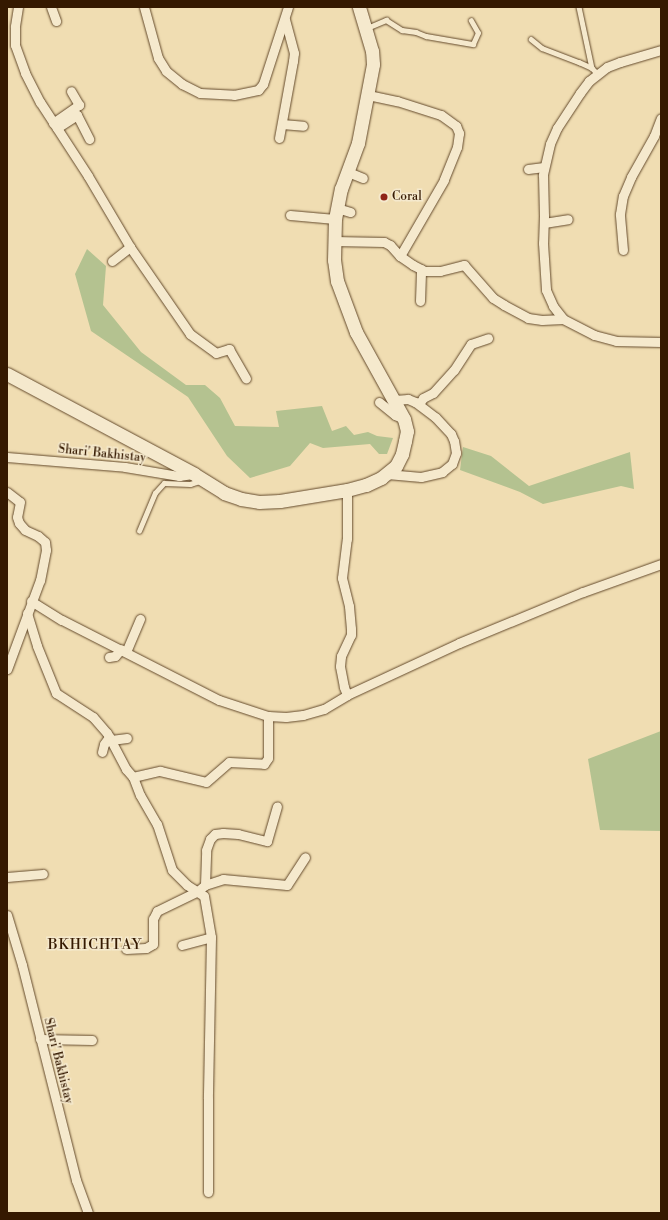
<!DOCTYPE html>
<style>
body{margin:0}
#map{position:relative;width:668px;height:1220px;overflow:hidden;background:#f0ddb2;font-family:"Libre Bodoni",serif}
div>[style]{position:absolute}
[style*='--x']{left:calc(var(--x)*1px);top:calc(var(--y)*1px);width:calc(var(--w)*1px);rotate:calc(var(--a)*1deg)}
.green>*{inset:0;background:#b4c290}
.roads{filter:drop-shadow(0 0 1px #644a2c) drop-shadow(0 0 1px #644a2c)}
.lane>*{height:4.5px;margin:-2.25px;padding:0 2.25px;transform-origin:2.25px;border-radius:2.25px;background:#f5e9cd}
.street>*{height:9px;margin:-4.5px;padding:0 4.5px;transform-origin:4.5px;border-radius:4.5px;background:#f5e9cd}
.secondary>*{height:13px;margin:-6.5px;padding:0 6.5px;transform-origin:6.5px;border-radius:6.5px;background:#f5e9cd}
.dots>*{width:11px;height:11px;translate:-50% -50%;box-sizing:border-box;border:2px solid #f5e9cd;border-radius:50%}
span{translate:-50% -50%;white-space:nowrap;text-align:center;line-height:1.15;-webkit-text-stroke:3px #f5e9cd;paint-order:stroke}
.poi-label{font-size:12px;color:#351900}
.left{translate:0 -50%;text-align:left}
.street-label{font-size:12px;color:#351900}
.quarter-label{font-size:14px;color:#351900;letter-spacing:1px}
.frame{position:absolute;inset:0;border:8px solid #351900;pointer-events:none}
</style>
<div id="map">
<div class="green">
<i style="clip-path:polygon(87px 249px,106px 266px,103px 305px,141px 352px,186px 385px,205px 385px,220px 398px,235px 426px,279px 427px,276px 411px,322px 406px,332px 431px,346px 426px,354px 435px,368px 432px,377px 436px,393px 438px,387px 454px,379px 454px,370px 444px,323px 448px,310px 443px,290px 466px,250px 478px,227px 456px,188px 397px,91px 331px,75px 274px)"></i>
<i style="clip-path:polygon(463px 447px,491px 456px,529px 486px,630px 452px,634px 489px,621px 486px,543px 504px,520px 492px,460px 470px)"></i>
<i style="clip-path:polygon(661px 731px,661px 831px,600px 830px,588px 759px)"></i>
</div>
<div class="roads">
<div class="lane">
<i style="--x:579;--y:7;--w:62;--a:78"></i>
<i style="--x:367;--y:28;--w:21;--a:-23"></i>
<i style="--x:386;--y:20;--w:19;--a:32"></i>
<i style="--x:402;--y:30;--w:14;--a:8"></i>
<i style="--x:416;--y:32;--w:11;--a:22"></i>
<i style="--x:426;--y:36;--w:48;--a:9.7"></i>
<i style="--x:473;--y:44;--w:12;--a:-66"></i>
<i style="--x:478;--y:33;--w:14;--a:-120"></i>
<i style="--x:531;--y:39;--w:14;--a:39"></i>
<i style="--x:542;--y:48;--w:40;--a:21"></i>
<i style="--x:579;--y:62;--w:14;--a:25"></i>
<i style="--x:592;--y:68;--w:8;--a:45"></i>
<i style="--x:139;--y:531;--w:41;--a:-67.2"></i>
<i style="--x:155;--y:493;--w:13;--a:-48"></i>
<i style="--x:164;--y:483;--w:26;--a:2"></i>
<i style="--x:190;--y:484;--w:10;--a:-17"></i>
</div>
<div class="street">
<i style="--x:18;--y:7;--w:20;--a:99"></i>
<i style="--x:15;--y:27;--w:18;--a:90"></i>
<i style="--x:15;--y:45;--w:30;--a:70"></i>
<i style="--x:25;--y:73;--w:33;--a:63"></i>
<i style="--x:40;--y:102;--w:88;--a:57"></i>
<i style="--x:88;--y:176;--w:82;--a:59.4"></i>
<i style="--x:130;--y:247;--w:106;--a:55.4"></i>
<i style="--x:190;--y:334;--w:32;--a:36"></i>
<i style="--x:216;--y:353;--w:14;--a:-17"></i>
<i style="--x:229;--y:349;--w:34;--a:60"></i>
<i style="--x:51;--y:7;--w:15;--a:70"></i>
<i style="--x:144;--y:7;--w:53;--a:74.6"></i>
<i style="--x:158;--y:58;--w:15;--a:58"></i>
<i style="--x:166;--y:71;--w:21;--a:39"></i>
<i style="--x:182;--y:84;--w:20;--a:27"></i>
<i style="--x:200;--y:93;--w:34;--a:3"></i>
<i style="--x:234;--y:95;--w:25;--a:-12"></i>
<i style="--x:258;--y:90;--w:8;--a:-50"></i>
<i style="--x:263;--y:84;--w:81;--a:-72"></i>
<i style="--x:661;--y:50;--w:43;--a:163.7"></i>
<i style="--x:620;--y:62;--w:14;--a:159"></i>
<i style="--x:607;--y:67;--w:23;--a:142"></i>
<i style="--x:589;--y:81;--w:15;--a:127"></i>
<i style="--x:580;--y:93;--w:42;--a:123.3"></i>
<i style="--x:557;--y:128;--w:17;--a:114"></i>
<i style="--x:550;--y:144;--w:32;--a:103"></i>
<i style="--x:543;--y:175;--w:41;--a:88.6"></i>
<i style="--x:544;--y:216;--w:27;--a:92"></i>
<i style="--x:543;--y:243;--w:47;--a:86.3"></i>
<i style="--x:546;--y:290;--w:17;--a:66"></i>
<i style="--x:553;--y:306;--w:16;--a:52"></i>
<i style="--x:563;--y:319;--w:35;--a:27"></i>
<i style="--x:594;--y:335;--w:23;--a:15"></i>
<i style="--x:616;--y:341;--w:45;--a:1.3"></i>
<i style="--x:368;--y:95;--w:30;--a:12"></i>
<i style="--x:397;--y:101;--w:46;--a:17.7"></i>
<i style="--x:441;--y:115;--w:19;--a:36"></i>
<i style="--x:456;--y:126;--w:8;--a:67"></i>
<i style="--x:459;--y:133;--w:14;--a:98"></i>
<i style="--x:457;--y:147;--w:35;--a:112"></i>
<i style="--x:444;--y:180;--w:88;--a:120.1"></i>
<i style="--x:53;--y:123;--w:32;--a:-35"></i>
<i style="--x:79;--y:105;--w:16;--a:-120"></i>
<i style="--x:282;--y:124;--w:21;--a:5"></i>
<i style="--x:57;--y:128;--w:24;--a:-33"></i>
<i style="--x:77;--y:115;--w:27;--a:63"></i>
<i style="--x:279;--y:138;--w:78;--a:-79.7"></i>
<i style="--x:293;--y:61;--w:8;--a:-83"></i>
<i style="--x:294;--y:53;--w:35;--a:-105"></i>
<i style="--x:528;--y:169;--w:16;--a:-7"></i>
<i style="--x:348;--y:172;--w:16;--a:22"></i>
<i style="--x:337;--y:208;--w:14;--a:17"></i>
<i style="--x:290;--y:215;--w:45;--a:5.1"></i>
<i style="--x:544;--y:223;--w:24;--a:-9"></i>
<i style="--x:334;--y:241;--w:50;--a:1.1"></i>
<i style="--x:384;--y:242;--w:7;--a:27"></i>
<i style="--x:390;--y:245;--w:15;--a:48"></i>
<i style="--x:400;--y:256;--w:16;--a:35"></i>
<i style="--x:413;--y:265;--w:13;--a:27"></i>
<i style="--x:425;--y:271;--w:15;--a:0"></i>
<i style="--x:440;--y:271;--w:25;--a:-14"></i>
<i style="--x:464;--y:265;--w:44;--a:48.7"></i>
<i style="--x:493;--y:298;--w:13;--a:32"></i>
<i style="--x:504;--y:305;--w:27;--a:28"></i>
<i style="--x:528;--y:318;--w:14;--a:8"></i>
<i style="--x:542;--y:320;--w:21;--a:-3"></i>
<i style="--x:623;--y:250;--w:36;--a:-95"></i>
<i style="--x:620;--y:214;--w:18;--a:-81"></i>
<i style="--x:623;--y:196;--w:21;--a:-67"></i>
<i style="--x:631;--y:177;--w:47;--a:-60.7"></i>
<i style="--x:654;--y:136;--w:19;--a:-69"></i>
<i style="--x:112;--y:261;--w:23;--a:-38"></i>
<i style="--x:420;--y:301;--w:32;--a:-88"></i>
<i style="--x:379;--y:402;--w:21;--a:39"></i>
<i style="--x:395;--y:415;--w:10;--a:24"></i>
<i style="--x:419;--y:404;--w:7;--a:-56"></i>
<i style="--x:423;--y:398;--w:11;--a:-27"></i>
<i style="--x:433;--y:393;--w:31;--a:-48"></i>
<i style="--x:454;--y:370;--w:31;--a:-57"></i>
<i style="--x:471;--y:344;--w:18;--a:-19"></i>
<i style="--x:7;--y:457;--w:118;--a:4.8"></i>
<i style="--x:125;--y:467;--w:55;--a:9.5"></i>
<i style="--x:179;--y:476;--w:15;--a:-8"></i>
<i style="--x:387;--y:474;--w:34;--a:5"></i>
<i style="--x:421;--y:477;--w:22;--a:-13"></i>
<i style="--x:442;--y:472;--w:13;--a:-39"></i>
<i style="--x:452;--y:464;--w:12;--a:-70"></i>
<i style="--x:456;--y:453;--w:12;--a:-99"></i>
<i style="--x:454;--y:441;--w:8;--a:-113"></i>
<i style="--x:451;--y:434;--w:23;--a:-133"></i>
<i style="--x:435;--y:417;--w:25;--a:-143"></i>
<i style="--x:415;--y:402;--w:8;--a:-157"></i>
<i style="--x:408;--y:399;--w:14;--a:176"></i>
<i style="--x:7;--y:492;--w:16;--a:38"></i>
<i style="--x:20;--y:502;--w:15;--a:101"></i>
<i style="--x:17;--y:517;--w:6;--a:72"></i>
<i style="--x:19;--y:523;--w:9;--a:49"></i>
<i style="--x:25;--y:530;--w:14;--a:25"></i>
<i style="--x:38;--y:536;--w:9;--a:41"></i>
<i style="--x:45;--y:542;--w:8;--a:83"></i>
<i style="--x:46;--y:550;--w:31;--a:101"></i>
<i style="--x:40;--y:580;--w:95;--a:110.3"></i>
<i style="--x:31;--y:601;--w:36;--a:32"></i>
<i style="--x:62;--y:620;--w:176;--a:27"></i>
<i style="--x:219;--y:700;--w:52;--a:18.1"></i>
<i style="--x:268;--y:716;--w:18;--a:3"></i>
<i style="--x:286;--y:717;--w:17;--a:-7"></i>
<i style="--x:303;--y:715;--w:22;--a:-16"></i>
<i style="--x:324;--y:709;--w:27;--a:-31"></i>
<i style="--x:347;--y:695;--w:123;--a:-24.9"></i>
<i style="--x:459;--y:643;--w:134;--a:-22.4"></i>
<i style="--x:583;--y:592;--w:83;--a:-19.7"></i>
<i style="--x:27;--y:613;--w:34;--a:73"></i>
<i style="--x:37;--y:646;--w:51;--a:68"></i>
<i style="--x:56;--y:693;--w:44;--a:33"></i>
<i style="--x:93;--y:717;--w:21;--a:49"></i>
<i style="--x:107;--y:733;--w:41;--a:62.2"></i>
<i style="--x:126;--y:769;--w:11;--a:49"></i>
<i style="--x:133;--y:777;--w:19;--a:69"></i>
<i style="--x:140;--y:795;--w:34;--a:60"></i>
<i style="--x:157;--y:824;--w:48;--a:71.9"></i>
<i style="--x:172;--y:870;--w:21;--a:45"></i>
<i style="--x:187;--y:885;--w:20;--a:33"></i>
<i style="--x:204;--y:896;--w:42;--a:80.3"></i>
<i style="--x:211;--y:937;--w:161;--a:91.1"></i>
<i style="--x:208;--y:1098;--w:94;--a:90"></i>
<i style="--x:126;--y:652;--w:36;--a:-67"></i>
<i style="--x:109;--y:657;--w:6;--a:-9"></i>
<i style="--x:115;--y:656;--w:9;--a:-49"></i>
<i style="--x:347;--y:695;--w:9;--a:-111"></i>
<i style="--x:344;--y:687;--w:21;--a:-101"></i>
<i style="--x:340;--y:666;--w:10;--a:-84"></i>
<i style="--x:341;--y:656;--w:23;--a:-65"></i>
<i style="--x:351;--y:635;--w:6;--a:-90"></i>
<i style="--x:351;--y:629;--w:23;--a:-95"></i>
<i style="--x:349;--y:606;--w:29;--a:-104"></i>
<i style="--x:342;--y:578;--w:39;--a:-83"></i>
<i style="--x:347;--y:539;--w:49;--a:-90"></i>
<i style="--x:111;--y:740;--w:16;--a:-7"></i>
<i style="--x:102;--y:752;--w:8;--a:-76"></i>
<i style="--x:104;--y:744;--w:9;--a:-54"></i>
<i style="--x:133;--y:777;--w:28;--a:-13"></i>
<i style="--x:160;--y:771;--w:47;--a:13.4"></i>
<i style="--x:206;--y:782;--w:30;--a:-41"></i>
<i style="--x:229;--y:762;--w:35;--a:3"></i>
<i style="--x:264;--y:764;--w:7;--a:-56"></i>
<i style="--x:268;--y:758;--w:42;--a:-90"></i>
<i style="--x:7;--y:877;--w:36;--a:-5"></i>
<i style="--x:205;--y:885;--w:35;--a:-88"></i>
<i style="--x:206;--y:850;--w:12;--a:-70"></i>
<i style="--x:210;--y:839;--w:7;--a:-45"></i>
<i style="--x:215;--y:834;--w:8;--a:-7"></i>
<i style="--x:223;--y:833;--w:15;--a:4"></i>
<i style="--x:238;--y:834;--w:30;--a:14"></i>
<i style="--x:267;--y:841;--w:36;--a:-74"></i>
<i style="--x:7;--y:915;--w:52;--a:73.3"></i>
<i style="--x:22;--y:965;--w:222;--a:75.9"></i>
<i style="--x:76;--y:1180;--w:35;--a:70"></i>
<i style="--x:182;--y:945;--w:30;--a:-15"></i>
<i style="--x:126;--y:949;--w:20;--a:-3"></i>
<i style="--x:146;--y:948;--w:8;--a:-30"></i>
<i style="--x:153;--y:944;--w:25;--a:-90"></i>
<i style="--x:153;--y:919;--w:9;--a:-63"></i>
<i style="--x:157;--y:911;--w:46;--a:-26"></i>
<i style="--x:198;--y:891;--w:9;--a:-41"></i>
<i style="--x:205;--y:885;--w:19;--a:-18"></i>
<i style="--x:223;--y:879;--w:64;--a:5.4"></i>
<i style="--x:287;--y:885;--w:33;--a:-57"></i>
<i style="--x:40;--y:1039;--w:52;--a:1.1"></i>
</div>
<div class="secondary">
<i style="--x:7;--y:374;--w:212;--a:28.1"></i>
<i style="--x:194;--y:474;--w:36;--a:32"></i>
<i style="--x:224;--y:493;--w:18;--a:19"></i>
<i style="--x:241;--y:499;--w:18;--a:9"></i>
<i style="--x:259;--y:502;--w:21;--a:-3"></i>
<i style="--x:280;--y:501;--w:68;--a:-9.3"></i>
<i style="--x:347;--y:490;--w:20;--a:-15"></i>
<i style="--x:366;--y:485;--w:17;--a:-25"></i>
<i style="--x:381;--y:478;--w:19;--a:-39"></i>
<i style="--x:396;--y:466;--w:13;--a:-63"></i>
<i style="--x:402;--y:454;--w:13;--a:-77"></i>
<i style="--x:405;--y:441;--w:10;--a:-79"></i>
<i style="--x:407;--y:431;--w:12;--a:-104"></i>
<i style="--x:404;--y:419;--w:99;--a:-118.9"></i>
<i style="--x:356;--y:332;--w:54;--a:-110.4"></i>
<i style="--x:337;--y:281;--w:21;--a:-98"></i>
<i style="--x:334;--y:260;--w:41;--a:-88.6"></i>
<i style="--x:335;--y:219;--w:31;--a:-79"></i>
<i style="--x:341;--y:189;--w:49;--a:-69.7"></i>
<i style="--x:358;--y:143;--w:80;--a:-79.2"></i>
<i style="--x:373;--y:64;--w:13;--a:-94"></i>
<i style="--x:372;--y:51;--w:46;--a:-106.5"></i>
</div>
</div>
<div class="dots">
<i style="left:384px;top:197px;background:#8f2418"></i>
</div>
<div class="poi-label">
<span class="left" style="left:392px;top:197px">Coral</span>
</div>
<div class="street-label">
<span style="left:102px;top:454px;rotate:6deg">Shari' Bakhistay</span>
<span style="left:58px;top:1061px;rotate:76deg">Shari' Bakhistay</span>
</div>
<div class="quarter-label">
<span style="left:95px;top:945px">BKHICHTAY</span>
</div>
<div class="frame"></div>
</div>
